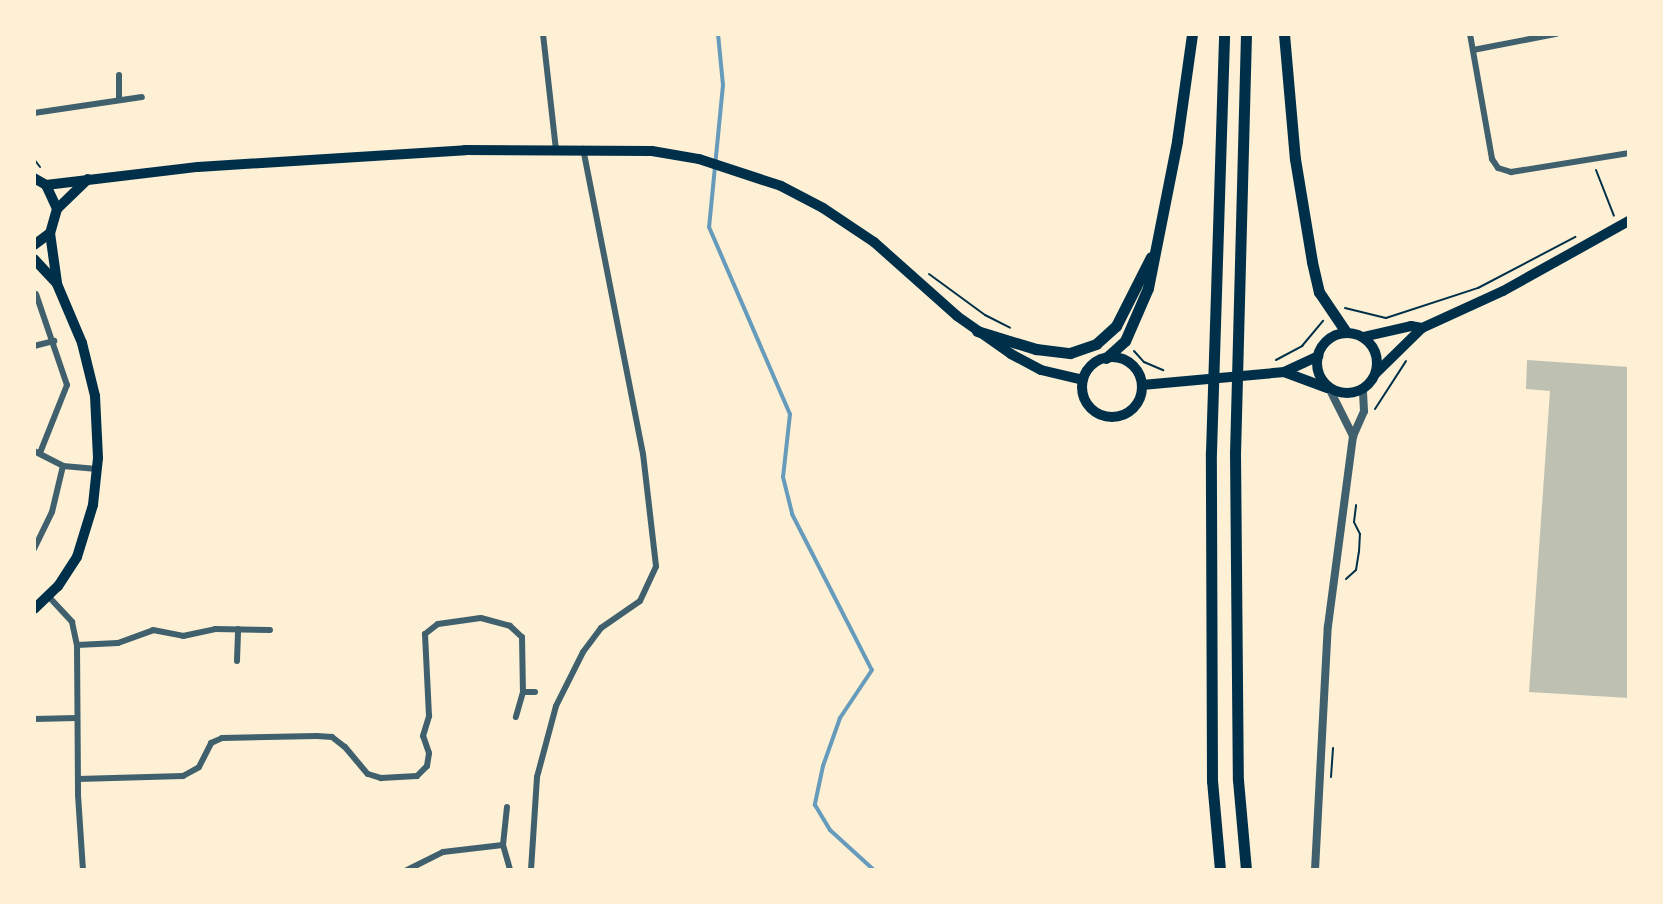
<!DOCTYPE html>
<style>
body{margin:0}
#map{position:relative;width:1663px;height:904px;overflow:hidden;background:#fdf0d5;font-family:Rubik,sans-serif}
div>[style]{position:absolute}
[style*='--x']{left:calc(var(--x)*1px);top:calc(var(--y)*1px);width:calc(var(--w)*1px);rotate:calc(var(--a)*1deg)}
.stream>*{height:4px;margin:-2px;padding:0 2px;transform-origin:2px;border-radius:2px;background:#669bbc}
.building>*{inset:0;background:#bec0b2}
.path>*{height:2px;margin:-1px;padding:0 1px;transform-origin:1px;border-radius:1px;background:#003049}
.minor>*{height:6px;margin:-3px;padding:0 3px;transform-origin:3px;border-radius:3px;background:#3f606c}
.tertiary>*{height:8px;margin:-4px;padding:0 4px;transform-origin:4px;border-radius:4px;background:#3f606c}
.primary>*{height:10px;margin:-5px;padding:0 5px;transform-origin:5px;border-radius:5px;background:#003049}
.primary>.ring{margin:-5px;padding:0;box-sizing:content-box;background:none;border:10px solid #003049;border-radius:50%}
.trunk>*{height:11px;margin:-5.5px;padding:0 5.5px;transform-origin:5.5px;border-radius:5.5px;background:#003049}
span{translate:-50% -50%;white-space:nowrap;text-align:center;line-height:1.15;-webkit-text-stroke:8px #fdf0d5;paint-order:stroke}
.frame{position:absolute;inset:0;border:36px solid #fdf0d5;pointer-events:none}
</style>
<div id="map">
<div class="stream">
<i style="--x:718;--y:34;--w:51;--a:84.4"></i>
<i style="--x:723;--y:85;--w:143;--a:95.6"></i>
<i style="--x:709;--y:227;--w:204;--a:66.6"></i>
<i style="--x:790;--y:414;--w:63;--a:96.3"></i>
<i style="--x:783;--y:477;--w:38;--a:76"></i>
<i style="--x:792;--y:514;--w:175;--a:62.9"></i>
<i style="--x:872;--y:670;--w:58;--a:123.7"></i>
<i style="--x:840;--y:718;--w:51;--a:109.5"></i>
<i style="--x:823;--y:766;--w:40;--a:102"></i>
<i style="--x:815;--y:805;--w:29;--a:59"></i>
<i style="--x:830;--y:830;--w:59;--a:42.3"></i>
</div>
<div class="building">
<i style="clip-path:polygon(1527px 360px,1629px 367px,1629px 698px,1529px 692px,1550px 391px,1526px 389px)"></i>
</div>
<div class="path">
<i style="--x:34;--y:159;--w:10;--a:53"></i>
<i style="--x:1596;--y:170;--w:49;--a:68.6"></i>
<i style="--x:929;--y:274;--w:69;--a:36.2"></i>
<i style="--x:985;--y:315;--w:28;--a:27"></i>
<i style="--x:1345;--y:308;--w:42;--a:13.7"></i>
<i style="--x:1386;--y:318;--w:97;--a:-18.1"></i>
<i style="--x:1478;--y:288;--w:110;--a:-27.7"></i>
<i style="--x:1134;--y:351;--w:15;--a:48"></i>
<i style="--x:1144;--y:362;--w:21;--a:23"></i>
<i style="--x:1276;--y:360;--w:30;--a:-28"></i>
<i style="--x:1302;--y:346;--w:33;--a:-50"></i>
<i style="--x:1375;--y:409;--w:57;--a:-57.1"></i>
<i style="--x:1346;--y:579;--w:13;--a:-42"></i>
<i style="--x:1356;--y:570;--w:18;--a:-81"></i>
<i style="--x:1359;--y:552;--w:18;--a:-87"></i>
<i style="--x:1360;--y:534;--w:13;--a:-117"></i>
<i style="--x:1354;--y:522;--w:17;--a:-83"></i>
<i style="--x:1331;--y:777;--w:29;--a:-86"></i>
</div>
<div class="minor">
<i style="--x:543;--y:34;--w:117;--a:83.6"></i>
<i style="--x:1470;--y:34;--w:127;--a:80"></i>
<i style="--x:1492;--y:159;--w:11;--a:56"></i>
<i style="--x:1498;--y:168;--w:14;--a:17"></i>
<i style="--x:1511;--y:172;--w:120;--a:-9.1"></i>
<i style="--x:1473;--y:50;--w:85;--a:-10.9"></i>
<i style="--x:119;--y:98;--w:23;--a:-90"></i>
<i style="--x:34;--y:113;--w:109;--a:-8.4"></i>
<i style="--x:36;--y:294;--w:96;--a:71.2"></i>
<i style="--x:67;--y:385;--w:73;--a:111.7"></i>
<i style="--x:34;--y:346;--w:21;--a:-14"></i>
<i style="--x:34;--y:451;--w:33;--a:27"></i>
<i style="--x:63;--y:466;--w:34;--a:5"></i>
<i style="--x:34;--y:549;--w:41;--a:-64.1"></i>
<i style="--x:52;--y:512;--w:47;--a:-76.6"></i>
<i style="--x:49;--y:597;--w:34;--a:47"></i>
<i style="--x:72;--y:622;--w:24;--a:78"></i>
<i style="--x:77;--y:645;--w:150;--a:89.6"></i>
<i style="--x:78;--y:795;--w:75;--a:86.2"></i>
<i style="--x:77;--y:645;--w:41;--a:-2.8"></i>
<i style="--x:118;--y:643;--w:37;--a:-20"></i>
<i style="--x:153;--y:630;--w:31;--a:11"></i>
<i style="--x:183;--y:636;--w:33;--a:-12"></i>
<i style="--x:215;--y:629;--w:55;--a:1"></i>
<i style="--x:237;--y:661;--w:32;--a:-88"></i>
<i style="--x:523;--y:692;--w:12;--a:0"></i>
<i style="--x:34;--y:719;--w:43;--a:-1.3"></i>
<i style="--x:78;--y:779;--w:105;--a:-1.6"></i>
<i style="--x:183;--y:776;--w:18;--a:-29"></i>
<i style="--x:199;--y:767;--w:27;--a:-63"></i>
<i style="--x:211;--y:743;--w:12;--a:-24"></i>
<i style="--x:222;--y:738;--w:95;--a:-1.2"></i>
<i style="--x:317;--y:736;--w:15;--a:4"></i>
<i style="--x:332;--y:737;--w:16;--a:38"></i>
<i style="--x:345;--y:747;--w:35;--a:50"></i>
<i style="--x:368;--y:774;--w:14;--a:17"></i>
<i style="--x:381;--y:778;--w:36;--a:-3"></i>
<i style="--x:417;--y:776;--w:14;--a:-45"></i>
<i style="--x:427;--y:766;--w:13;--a:-81"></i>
<i style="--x:429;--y:753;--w:18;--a:-109"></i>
<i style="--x:423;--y:736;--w:21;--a:-73"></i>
<i style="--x:429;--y:716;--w:82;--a:-92.8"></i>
<i style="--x:425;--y:634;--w:16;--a:-38"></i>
<i style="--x:438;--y:624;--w:43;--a:-7.9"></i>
<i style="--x:481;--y:618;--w:30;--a:15"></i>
<i style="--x:510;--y:626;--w:16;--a:43"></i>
<i style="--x:522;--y:637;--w:55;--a:89"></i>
<i style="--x:523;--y:692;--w:26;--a:106"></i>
<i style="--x:507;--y:807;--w:38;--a:96"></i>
<i style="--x:503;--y:845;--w:26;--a:74"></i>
<i style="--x:407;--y:870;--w:40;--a:-26.6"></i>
<i style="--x:443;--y:852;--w:60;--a:-6.7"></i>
<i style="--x:531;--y:870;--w:93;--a:-86.3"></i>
<i style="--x:537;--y:777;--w:73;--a:-75"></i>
<i style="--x:556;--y:706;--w:60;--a:-63.4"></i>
<i style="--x:583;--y:652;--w:30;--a:-53"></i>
<i style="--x:601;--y:628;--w:47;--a:-34.7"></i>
<i style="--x:640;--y:601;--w:38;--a:-65"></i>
<i style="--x:656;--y:566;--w:113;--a:-96.6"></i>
<i style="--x:643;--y:454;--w:311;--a:-101.1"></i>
</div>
<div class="tertiary">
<i style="--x:1329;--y:388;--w:54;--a:63.4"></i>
<i style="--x:1315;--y:870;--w:244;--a:-87"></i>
<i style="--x:1328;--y:626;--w:192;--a:-82.5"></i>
<i style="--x:1353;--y:436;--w:27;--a:-66"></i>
<i style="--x:1364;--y:411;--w:21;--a:-93"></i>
</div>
<div class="primary">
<i style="--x:34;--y:178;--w:14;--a:30"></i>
<i style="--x:46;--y:185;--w:26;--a:65"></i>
<i style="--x:57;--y:209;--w:25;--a:106"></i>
<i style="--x:50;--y:233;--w:20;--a:143"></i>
<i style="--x:46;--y:185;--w:153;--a:-6.8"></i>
<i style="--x:198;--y:167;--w:268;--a:-3.6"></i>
<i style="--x:465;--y:150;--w:187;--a:0.3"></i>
<i style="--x:652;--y:151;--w:48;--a:9.7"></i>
<i style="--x:699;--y:159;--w:86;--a:18.2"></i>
<i style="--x:781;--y:186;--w:47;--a:27.6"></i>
<i style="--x:823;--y:208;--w:61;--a:33.7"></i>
<i style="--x:874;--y:242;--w:111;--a:41.7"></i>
<i style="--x:957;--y:316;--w:66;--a:35.1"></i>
<i style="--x:1011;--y:354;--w:34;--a:28"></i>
<i style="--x:1041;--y:370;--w:43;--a:13.4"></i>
<i style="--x:57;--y:209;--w:43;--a:-44.1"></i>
<i style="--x:50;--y:233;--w:50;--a:82"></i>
<i style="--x:34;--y:259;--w:34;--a:47"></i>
<i style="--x:57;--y:284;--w:64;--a:67"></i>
<i style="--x:82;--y:343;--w:55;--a:76.2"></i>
<i style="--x:95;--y:396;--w:62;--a:87.2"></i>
<i style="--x:98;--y:458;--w:47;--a:96.1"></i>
<i style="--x:93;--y:505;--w:54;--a:107.1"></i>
<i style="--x:77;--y:557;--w:35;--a:123"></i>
<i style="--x:58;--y:586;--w:33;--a:136"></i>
<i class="ring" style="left:1317px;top:333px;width:50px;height:50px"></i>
<i style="--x:1363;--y:337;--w:49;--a:-12.9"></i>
<i style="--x:1411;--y:326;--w:11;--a:10"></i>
<i class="ring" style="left:1082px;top:357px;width:50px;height:50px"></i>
<i style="--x:1284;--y:372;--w:46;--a:20.4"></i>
<i style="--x:1376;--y:373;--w:64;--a:-44.4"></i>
<i style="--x:1422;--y:328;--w:89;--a:-24.6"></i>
<i style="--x:1503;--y:291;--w:144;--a:-29.1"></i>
<i style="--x:1142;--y:385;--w:143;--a:-5.2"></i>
<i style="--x:1284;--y:372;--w:38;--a:-25"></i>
</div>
<div class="trunk">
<i style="--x:1246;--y:34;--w:418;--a:91.5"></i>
<i style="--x:1235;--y:452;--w:328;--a:89.5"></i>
<i style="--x:1238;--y:780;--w:90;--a:84.9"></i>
<i style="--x:1284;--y:34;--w:125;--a:85"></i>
<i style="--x:1295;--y:159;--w:104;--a:80.6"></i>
<i style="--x:1312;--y:262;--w:31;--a:77"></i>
<i style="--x:1319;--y:292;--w:48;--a:56"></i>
<i style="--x:977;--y:331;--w:62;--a:17"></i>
<i style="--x:1036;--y:349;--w:34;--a:7"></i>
<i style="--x:1070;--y:353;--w:28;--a:-19"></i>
<i style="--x:1096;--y:344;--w:27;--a:-42"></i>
<i style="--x:1116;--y:326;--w:77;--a:-63.1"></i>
<i style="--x:1106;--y:358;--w:25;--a:-42"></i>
<i style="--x:1125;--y:341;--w:58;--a:-66.5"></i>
<i style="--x:1148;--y:288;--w:150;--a:-78.8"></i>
<i style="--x:1177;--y:141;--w:108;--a:-82"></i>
<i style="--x:1220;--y:870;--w:89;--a:-95.1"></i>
<i style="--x:1212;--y:781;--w:329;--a:-90.2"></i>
<i style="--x:1211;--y:452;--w:418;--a:-88.2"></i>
</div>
<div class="frame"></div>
</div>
